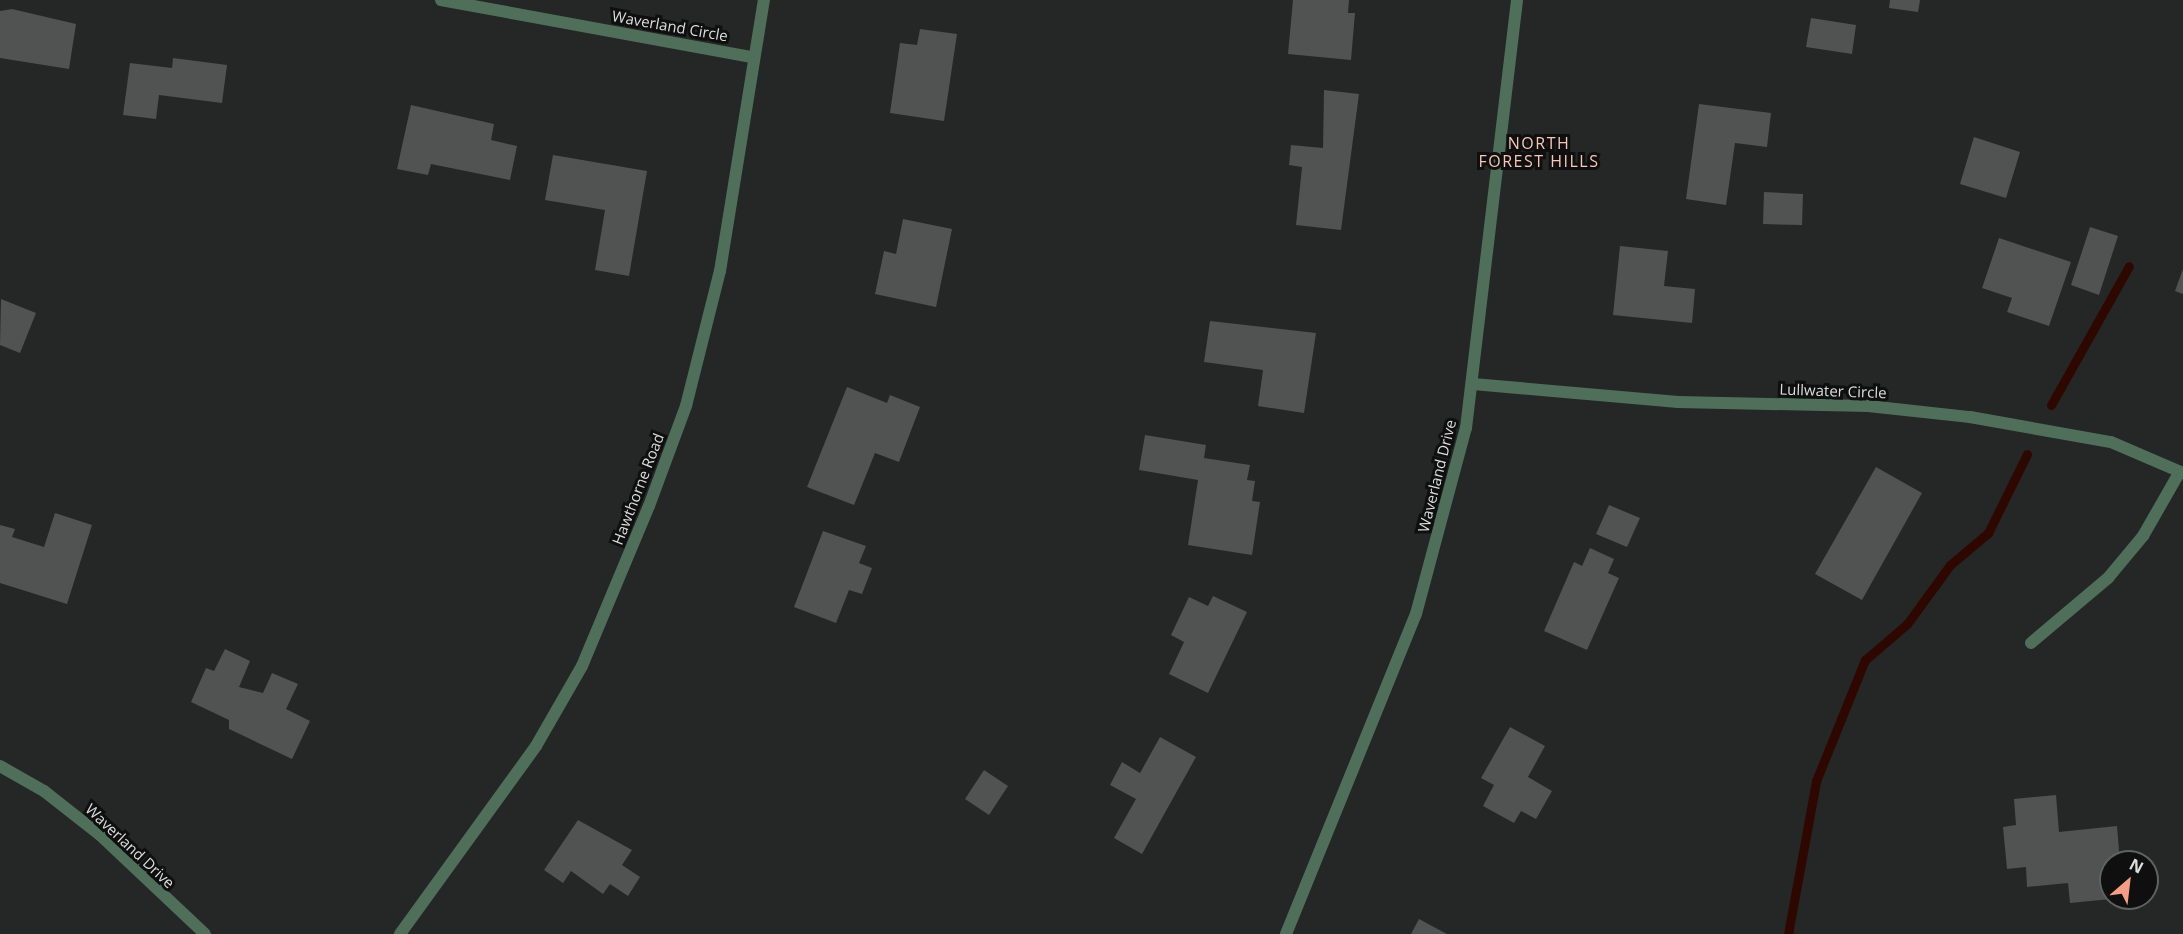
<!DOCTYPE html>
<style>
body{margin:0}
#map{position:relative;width:2183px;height:934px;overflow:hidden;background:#242725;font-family:"Open Sans",sans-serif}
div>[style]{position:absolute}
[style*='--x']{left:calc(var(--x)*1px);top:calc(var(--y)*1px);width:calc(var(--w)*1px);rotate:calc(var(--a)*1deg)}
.stream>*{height:9px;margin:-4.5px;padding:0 4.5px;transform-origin:4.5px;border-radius:4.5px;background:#2e0701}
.building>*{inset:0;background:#505351}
.street>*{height:12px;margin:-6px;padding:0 6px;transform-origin:6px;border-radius:6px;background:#4f6f5b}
span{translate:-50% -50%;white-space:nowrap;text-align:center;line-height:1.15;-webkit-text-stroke:6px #0e0f0e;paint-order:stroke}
.street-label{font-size:15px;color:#dcdedd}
.neighbourhood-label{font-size:16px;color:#f8c6b9;letter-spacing:1.5px}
.north{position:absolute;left:2099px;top:850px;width:60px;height:60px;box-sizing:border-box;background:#0e0f0e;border:2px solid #606261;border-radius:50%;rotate:28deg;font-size:16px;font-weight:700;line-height:24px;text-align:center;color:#dcdedd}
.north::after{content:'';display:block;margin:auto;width:21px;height:27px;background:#f49e88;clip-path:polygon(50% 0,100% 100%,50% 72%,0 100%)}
</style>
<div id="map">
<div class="stream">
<i style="--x:2051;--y:405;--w:159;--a:-60.7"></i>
<i style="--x:1788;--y:934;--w:156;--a:-79.6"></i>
<i style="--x:1816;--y:781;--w:131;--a:-68"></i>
<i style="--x:1865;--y:660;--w:55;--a:-40.6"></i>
<i style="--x:1907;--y:624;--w:73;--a:-53.9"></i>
<i style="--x:1950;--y:565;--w:50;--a:-40.1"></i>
<i style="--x:1988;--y:533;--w:88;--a:-63.7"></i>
</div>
<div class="building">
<i style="clip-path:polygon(1293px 0,1349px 0,1348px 13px,1355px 13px,1351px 60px,1288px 54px)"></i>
<i style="clip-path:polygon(1890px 0,1920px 0,1918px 12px,1889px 8px)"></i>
<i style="clip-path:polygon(12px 9px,76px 24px,69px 69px,0 58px,0 11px)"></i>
<i style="clip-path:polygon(1811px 18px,1856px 25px,1852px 54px,1806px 47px)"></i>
<i style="clip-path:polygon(920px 29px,957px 34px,944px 121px,890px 113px,900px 43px,917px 45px)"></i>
<i style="clip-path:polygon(173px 58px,227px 65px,222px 103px,159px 95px,156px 119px,123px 115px,130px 63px,172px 68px)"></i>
<i style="clip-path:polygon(1324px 90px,1359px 94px,1341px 230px,1296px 225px,1302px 167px,1289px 165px,1291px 145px,1323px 148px)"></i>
<i style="clip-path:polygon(1699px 104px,1771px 113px,1767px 147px,1735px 143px,1726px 205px,1686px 199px)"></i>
<i style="clip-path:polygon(411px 105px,494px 124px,491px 140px,517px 146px,510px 180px,431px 164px,428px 175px,397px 169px)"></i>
<i style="clip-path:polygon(1974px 137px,2020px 152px,2006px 198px,1960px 184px)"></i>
<i style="clip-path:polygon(553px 155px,647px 171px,629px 276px,595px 270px,605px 210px,545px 200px)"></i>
<i style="clip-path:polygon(1764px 192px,1803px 194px,1802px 225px,1763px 224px)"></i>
<i style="clip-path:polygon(903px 219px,952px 229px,936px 307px,875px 294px,884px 251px,896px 254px)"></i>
<i style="clip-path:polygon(2090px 227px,2118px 236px,2099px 295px,2071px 285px)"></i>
<i style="clip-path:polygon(1999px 238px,2071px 262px,2049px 326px,2007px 312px,2012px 298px,1982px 288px)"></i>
<i style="clip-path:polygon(1620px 246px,1668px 251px,1664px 286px,1695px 289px,1692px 323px,1613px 315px)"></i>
<i style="clip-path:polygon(2183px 269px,2183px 294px,2175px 291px)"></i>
<i style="clip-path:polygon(1px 299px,36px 313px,20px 353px,0 345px)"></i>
<i style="clip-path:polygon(1210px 321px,1316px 333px,1304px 413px,1258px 406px,1263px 370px,1204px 362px)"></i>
<i style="clip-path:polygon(847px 387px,887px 403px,890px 395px,920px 407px,899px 462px,875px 453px,854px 505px,807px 487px)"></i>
<i style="clip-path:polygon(1145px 435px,1206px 445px,1204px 458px,1250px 465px,1247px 480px,1255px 481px,1252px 501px,1260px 502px,1252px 555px,1188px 545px,1198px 480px,1139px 470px)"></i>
<i style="clip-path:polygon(1876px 467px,1922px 493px,1862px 600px,1815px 574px)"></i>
<i style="clip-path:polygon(1609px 505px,1640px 518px,1627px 547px,1596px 534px)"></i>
<i style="clip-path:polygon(55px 513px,92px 525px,67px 604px,0 583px,0 525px,15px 529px,12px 537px,44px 547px)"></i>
<i style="clip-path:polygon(823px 531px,866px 546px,859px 563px,872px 568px,862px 594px,849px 590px,836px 623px,794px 607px)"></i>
<i style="clip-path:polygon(1590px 548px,1614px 559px,1608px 573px,1619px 578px,1587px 650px,1544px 631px,1574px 562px,1582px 566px)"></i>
<i style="clip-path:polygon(1213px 596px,1247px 612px,1208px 693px,1169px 674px,1184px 642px,1171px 635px,1189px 597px,1208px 606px)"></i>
<i style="clip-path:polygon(225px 649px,250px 661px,239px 687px,263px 693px,272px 673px,298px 684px,286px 709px,310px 721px,292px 759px,229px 729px,229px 720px,191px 702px,206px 668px,214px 671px)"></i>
<i style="clip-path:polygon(1510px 727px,1545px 746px,1528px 777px,1552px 791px,1536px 819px,1521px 811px,1514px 823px,1483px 806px,1494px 785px,1481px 778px)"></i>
<i style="clip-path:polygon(1160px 737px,1196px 757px,1142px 854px,1114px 838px,1136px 799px,1110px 785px,1122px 762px,1140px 773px)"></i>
<i style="clip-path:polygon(984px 770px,1008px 786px,989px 815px,965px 799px)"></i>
<i style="clip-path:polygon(2056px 795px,2059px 832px,2117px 826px,2120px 862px,2111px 862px,2111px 899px,2070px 903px,2068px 883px,2027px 887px,2026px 867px,2007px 869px,2003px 827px,2016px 825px,2014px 799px)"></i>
<i style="clip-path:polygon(578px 820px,632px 850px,622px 865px,640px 877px,628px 896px,610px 884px,603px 894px,571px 871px,563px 883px,544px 870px)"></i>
<i style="clip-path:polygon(1419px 919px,1447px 934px,1411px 934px)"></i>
</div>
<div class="street">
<i style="--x:441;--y:0;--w:316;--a:10.4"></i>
<i style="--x:1473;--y:384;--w:206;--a:5"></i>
<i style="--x:1678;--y:402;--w:190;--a:1.2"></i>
<i style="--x:1868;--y:406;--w:103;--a:6.2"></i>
<i style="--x:1970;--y:417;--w:143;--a:10.1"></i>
<i style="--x:2111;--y:442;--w:78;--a:23.3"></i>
<i style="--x:2031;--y:643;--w:101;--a:-40.2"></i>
<i style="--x:2108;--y:578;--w:55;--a:-50.2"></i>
<i style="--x:2143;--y:536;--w:70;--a:-60.2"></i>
<i style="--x:0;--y:766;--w:51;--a:29.6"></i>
<i style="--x:44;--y:791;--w:71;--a:38.2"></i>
<i style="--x:100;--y:835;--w:144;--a:43.3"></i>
<i style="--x:400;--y:934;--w:232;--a:-54.1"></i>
<i style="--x:536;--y:746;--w:92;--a:-60.1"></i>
<i style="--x:582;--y:666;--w:173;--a:-67.3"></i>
<i style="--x:649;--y:506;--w:107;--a:-69.7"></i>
<i style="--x:686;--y:406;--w:139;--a:-75.9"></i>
<i style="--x:720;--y:271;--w:275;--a:-80.8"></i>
<i style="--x:1286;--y:934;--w:345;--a:-67.9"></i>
<i style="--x:1416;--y:614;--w:193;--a:-75"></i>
<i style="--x:1466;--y:428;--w:431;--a:-83.2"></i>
</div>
<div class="street-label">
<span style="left:670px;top:26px;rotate:10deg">Waverland Circle</span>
<span style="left:1833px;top:391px;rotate:2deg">Lullwater Circle</span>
<span style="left:1437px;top:476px;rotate:-76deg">Waverland Drive</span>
<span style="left:638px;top:489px;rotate:-69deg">Hawthorne Road</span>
<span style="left:130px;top:846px;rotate:43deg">Waverland Drive</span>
</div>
<div class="neighbourhood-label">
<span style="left:1539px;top:152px">NORTH<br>FOREST HILLS</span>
</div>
<div class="north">N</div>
</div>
